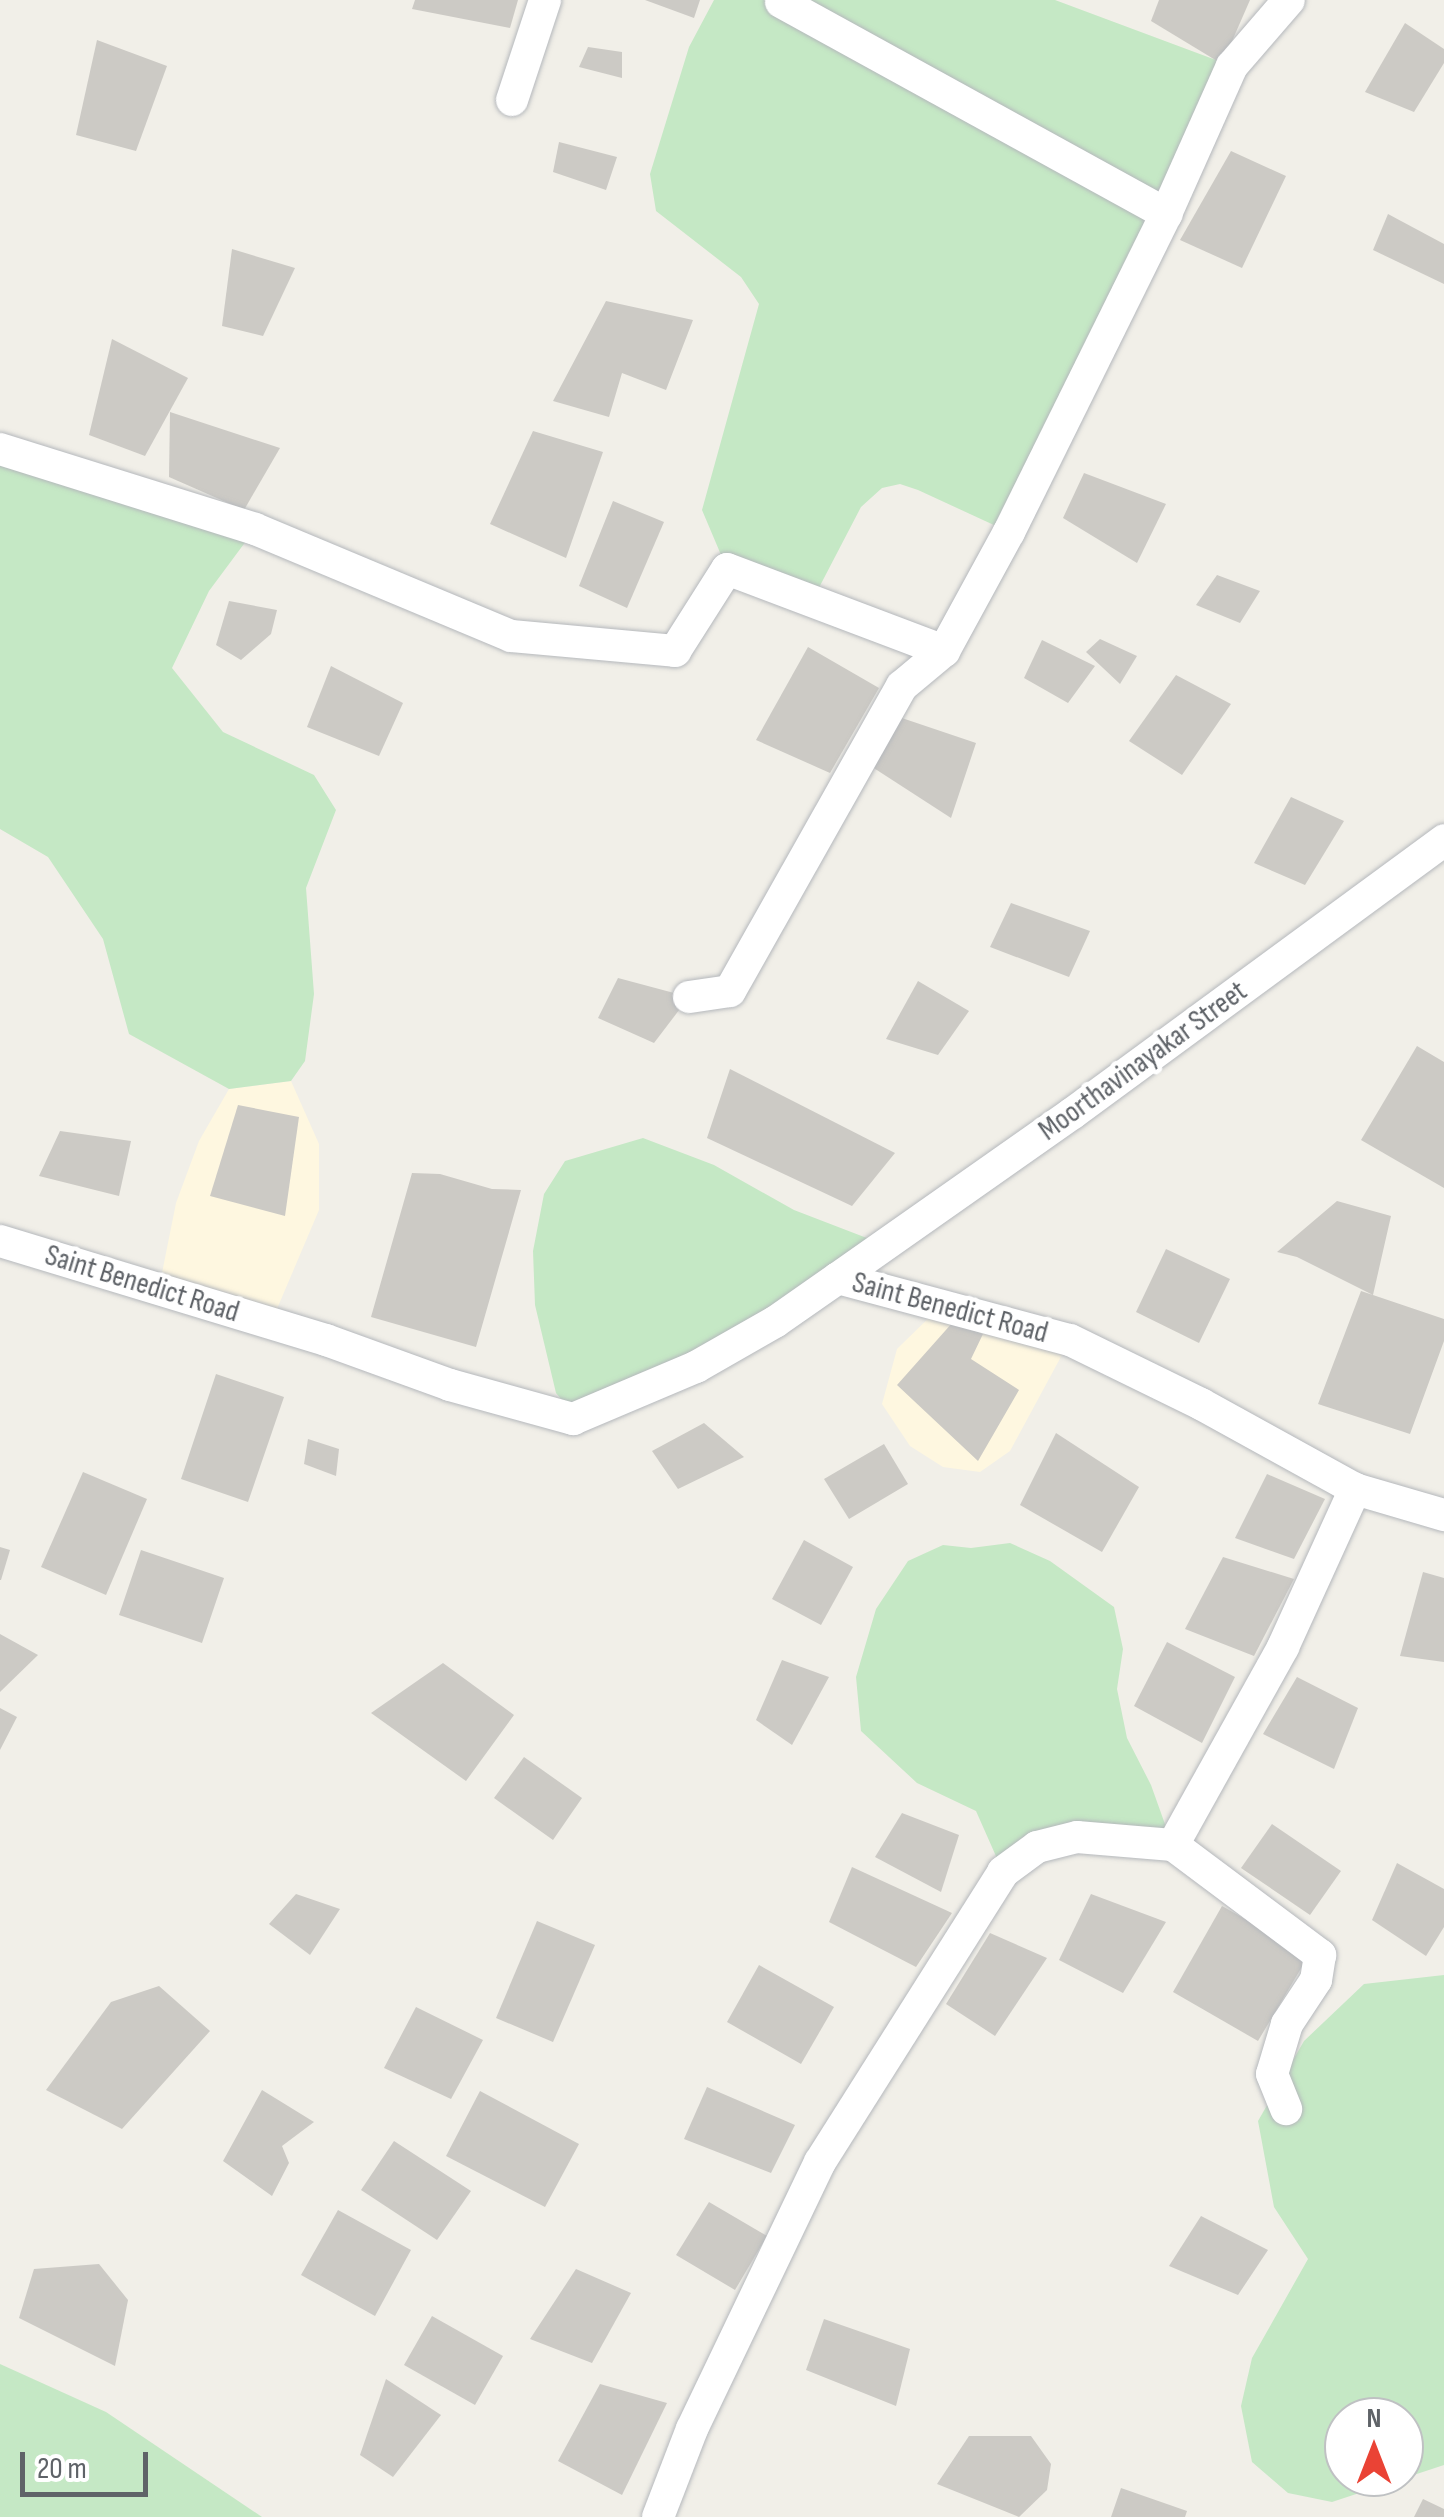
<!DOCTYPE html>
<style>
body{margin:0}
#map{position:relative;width:1444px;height:2517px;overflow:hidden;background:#f1efe8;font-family:"Sofia Sans Condensed",sans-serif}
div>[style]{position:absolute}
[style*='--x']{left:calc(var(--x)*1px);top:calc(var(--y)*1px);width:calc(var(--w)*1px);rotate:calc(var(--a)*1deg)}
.commercial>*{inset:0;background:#fef7e0}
.green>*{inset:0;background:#c5e8c5}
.building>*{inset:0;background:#cccac5}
.roads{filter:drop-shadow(0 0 2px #b5b8bc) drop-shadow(0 0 2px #b5b8bc)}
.minor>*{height:32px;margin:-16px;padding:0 16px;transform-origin:16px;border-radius:16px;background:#fff}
span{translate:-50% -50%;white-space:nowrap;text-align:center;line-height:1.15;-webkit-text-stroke:9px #fff;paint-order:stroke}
.street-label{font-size:30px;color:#5f6368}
.north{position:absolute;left:1324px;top:2397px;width:100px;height:100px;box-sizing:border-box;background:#fff;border:2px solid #bfc1c3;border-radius:50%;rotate:0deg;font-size:28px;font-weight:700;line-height:40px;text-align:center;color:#5f6368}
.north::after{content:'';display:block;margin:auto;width:35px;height:45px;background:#ea4335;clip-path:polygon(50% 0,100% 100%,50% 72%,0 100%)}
.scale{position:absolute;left:20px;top:2452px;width:128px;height:45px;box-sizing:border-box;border:5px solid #5f6368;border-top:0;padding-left:12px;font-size:30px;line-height:35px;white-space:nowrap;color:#5f6368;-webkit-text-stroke:8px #fff;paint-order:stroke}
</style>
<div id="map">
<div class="commercial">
<i style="clip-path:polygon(291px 1081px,319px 1144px,319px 1210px,271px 1323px,159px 1288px,176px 1203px,199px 1141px,229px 1089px)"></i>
<i style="clip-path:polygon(943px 1304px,1070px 1340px,1010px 1451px,980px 1472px,943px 1467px,910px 1446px,882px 1404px,897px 1349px)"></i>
</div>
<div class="green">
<i style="clip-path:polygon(714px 0,1055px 0,1232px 66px,1009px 532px,918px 490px,900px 484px,882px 488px,861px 507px,811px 603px,727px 569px,702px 510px,759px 304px,741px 277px,656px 211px,650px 174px,689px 47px)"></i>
<i style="clip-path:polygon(0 449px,255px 529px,209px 591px,172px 668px,223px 732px,314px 775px,336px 810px,306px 888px,314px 994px,305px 1061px,291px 1081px,229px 1089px,129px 1034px,103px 939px,48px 857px,0 829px)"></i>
<i style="clip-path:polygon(643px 1138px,714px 1165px,794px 1210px,885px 1245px,577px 1418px,556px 1393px,535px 1305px,533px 1251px,544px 1194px,565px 1161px)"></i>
<i style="clip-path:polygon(1010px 1543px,1050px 1561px,1114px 1607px,1123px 1649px,1117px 1689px,1127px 1738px,1151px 1785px,1171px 1841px,1077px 1838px,1003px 1872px,976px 1811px,917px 1783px,861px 1731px,856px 1677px,876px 1609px,908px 1561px,943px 1545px,971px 1548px)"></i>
<i style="clip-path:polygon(evenodd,1444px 1975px,1444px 2465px,1332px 2502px,1288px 2493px,1252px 2462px,1241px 2406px,1252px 2358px,1308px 2259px,1274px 2207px,1258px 2121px,1304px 2041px,1364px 1984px,1444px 1975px,1344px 2417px,1404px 2417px,1404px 2477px,1344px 2477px,1344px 2417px)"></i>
<i style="clip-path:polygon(0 2364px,106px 2412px,262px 2517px,0 2517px)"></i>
</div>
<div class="building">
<i style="clip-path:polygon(415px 0,518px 0,510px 28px,412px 9px)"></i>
<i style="clip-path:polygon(645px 0,700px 0,694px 18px)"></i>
<i style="clip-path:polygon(1159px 0,1250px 0,1222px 64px,1151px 21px)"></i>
<i style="clip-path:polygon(1405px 23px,1444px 49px,1444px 63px,1414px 112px,1365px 92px)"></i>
<i style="clip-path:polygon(97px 40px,167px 66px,136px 151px,76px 135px)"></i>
<i style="clip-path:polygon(588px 47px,622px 52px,622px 78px,579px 67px)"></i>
<i style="clip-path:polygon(559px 142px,617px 157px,606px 190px,553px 172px)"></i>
<i style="clip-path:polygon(1231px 151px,1286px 176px,1242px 268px,1180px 240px)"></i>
<i style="clip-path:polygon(1388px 214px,1444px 244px,1444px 284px,1373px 250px)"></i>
<i style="clip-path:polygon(232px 249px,295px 268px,263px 336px,222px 326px)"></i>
<i style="clip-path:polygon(606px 301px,693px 320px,666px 390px,622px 373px,609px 417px,553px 401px)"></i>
<i style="clip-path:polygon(112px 339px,188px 378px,145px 456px,89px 435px)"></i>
<i style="clip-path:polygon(170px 412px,280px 448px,244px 510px,169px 477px)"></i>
<i style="clip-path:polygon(533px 431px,603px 452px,566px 558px,490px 524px)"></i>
<i style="clip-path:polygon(1084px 473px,1166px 504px,1137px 563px,1063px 518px)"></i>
<i style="clip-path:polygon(613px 501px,664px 522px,627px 608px,579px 586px)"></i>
<i style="clip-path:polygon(1217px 575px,1260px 591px,1240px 623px,1196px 605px)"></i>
<i style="clip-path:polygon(229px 601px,277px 610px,271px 634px,241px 660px,216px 645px)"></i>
<i style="clip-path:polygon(1100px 639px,1137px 656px,1120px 684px,1086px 652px)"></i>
<i style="clip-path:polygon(1042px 640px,1095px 666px,1068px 703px,1024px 678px)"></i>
<i style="clip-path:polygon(808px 647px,879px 688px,830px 773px,756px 740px)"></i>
<i style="clip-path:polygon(331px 666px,403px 703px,379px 756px,307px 727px)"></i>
<i style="clip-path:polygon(1176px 675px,1231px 704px,1182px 775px,1129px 741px)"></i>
<i style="clip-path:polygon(890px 714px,976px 743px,951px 818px,866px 763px)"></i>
<i style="clip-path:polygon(1291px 797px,1344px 821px,1305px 885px,1254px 863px)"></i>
<i style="clip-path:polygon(1011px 903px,1090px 931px,1069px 977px,990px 947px)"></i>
<i style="clip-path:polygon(618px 978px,689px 997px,654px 1043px,598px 1018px)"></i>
<i style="clip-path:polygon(918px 981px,969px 1011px,938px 1055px,886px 1039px)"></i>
<i style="clip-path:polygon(1417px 1046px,1444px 1062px,1444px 1188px,1361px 1140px)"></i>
<i style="clip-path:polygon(730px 1069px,895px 1153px,852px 1206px,707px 1138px)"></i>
<i style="clip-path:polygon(238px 1105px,299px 1117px,285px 1216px,210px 1196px)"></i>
<i style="clip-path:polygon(60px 1131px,131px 1141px,119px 1196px,39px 1176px)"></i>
<i style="clip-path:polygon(412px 1173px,440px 1174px,492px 1189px,521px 1190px,476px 1347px,371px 1317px)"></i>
<i style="clip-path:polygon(1337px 1201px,1391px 1216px,1373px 1295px,1444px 1319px,1444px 1341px,1410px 1434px,1318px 1404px,1361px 1291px,1373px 1295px,1297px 1257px,1277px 1252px)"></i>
<i style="clip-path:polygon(1166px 1249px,1230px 1279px,1199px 1343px,1136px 1312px)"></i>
<i style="clip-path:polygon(953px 1322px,983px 1334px,971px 1359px,1019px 1390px,978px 1461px,897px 1385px)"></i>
<i style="clip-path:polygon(216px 1374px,284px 1397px,248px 1502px,181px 1479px)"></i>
<i style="clip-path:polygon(704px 1423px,744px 1457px,678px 1489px,652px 1451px)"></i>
<i style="clip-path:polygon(1056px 1433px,1139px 1487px,1102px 1552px,1020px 1505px)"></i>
<i style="clip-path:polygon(308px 1439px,339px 1449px,336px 1476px,304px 1464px)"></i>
<i style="clip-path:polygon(884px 1444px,908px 1484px,849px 1519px,824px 1479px)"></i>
<i style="clip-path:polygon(83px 1472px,147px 1499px,106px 1595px,41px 1567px)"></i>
<i style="clip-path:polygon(1267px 1474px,1325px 1499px,1294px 1559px,1235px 1538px)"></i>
<i style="clip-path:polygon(804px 1540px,853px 1567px,821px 1625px,772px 1599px)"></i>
<i style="clip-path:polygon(0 1547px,10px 1550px,1px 1580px,0 1580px)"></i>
<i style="clip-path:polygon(141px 1550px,224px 1578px,202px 1643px,119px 1615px)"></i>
<i style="clip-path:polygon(1223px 1557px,1294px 1579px,1254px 1656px,1185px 1629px)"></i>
<i style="clip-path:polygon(1423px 1572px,1444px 1578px,1444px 1662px,1400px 1656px)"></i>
<i style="clip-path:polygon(0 1634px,38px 1655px,0 1692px)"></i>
<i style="clip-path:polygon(1167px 1642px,1235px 1677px,1202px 1743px,1134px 1706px)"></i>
<i style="clip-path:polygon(782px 1660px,829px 1677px,792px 1745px,756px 1720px)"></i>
<i style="clip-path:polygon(443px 1663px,514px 1715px,466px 1781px,371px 1713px)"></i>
<i style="clip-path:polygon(1297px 1677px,1358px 1708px,1334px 1769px,1263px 1734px)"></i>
<i style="clip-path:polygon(0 1708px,17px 1717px,0 1750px)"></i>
<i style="clip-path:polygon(524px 1757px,582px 1798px,553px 1840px,494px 1798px)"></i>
<i style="clip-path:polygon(902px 1813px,959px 1835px,941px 1892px,875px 1857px)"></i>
<i style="clip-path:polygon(1272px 1824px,1341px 1871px,1310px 1915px,1241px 1868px)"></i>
<i style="clip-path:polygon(1397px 1863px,1444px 1889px,1444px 1927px,1426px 1956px,1372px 1920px)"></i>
<i style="clip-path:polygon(852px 1867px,952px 1913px,916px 1967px,829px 1922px)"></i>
<i style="clip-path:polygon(296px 1894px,340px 1909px,310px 1955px,269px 1924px)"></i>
<i style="clip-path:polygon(1091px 1894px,1166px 1922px,1123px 1993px,1059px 1960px)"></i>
<i style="clip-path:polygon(1222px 1906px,1309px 1955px,1258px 2041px,1173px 1992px)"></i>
<i style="clip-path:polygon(537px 1921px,595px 1945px,553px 2042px,496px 2018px)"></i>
<i style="clip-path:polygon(990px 1933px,1047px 1958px,995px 2036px,946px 2004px)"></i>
<i style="clip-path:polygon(759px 1965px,834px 2007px,801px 2064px,727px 2022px)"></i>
<i style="clip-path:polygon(159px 1986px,210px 2031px,122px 2129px,46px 2090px,111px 2002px)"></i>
<i style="clip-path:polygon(416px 2007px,483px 2040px,451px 2099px,384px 2068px)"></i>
<i style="clip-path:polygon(707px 2087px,795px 2125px,771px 2173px,684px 2139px)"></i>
<i style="clip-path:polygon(262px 2090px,314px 2122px,282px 2146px,289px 2163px,272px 2196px,223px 2161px)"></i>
<i style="clip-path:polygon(480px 2091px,579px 2144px,545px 2207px,446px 2156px)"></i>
<i style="clip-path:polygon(394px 2141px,471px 2191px,437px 2240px,361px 2190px)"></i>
<i style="clip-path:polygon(709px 2202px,767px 2236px,735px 2290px,676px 2255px)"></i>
<i style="clip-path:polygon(338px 2210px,411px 2250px,375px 2316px,301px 2275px)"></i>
<i style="clip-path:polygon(1201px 2216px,1268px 2250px,1238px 2295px,1169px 2266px)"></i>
<i style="clip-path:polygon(99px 2264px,128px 2300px,115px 2366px,19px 2318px,34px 2269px)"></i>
<i style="clip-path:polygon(576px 2269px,631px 2293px,592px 2363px,530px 2339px)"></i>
<i style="clip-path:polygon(432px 2316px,503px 2356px,475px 2405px,404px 2365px)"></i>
<i style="clip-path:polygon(824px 2319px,910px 2349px,896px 2406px,806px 2370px)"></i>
<i style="clip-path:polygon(386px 2379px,441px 2415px,393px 2477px,360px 2455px)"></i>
<i style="clip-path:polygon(600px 2384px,667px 2403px,622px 2495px,558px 2461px)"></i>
<i style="clip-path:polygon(969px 2436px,1031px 2436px,1051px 2464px,1047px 2490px,1019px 2517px,937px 2484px)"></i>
<i style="clip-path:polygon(1121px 2488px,1187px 2511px,1185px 2517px,1111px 2517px)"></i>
<i style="clip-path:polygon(1423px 2499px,1444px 2509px,1444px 2517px,1414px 2517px)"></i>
</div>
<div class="roads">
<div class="minor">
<i style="--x:781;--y:2;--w:440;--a:28.8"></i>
<i style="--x:512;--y:100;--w:105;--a:-71.7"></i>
<i style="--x:0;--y:449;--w:267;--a:17.4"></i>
<i style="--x:255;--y:529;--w:277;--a:22.7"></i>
<i style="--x:511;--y:636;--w:165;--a:5.2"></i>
<i style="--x:675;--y:651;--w:97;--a:-57.6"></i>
<i style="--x:727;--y:569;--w:232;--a:20.7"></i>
<i style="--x:944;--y:651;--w:136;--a:-61.4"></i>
<i style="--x:1009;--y:532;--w:355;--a:-63.7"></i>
<i style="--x:1166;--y:214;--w:162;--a:-66"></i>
<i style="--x:1232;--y:66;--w:87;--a:-49.2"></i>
<i style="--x:689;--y:997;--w:41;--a:-8.3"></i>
<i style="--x:730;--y:991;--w:350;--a:-60.6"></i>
<i style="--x:902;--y:686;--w:55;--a:-39.8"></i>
<i style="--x:0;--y:1241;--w:341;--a:16.9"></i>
<i style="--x:326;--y:1340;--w:132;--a:19.9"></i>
<i style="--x:450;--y:1385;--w:128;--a:15.5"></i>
<i style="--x:573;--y:1419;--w:134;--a:-22.9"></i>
<i style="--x:696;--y:1367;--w:91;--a:-29.7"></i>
<i style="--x:775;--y:1322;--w:77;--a:-34.9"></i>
<i style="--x:838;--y:1278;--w:240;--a:15"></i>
<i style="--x:1070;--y:1340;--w:146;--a:26"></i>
<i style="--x:1201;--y:1404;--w:176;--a:28.9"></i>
<i style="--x:1355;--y:1489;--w:93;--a:16.3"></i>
<i style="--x:838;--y:1278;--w:287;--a:-35.1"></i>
<i style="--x:1073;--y:1113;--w:461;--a:-36.3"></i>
<i style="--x:1173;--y:1845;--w:184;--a:36.8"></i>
<i style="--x:1320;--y:1955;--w:25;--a:99"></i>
<i style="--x:1316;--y:1980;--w:53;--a:123.4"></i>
<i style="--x:1287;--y:2024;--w:52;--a:106.7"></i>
<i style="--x:1272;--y:2074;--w:38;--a:68"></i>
<i style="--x:658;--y:2517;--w:94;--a:-68.9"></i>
<i style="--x:692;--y:2429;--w:296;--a:-64.4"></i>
<i style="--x:820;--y:2162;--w:343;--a:-57.7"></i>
<i style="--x:1003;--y:1872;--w:42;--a:-36.3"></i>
<i style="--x:1037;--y:1847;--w:41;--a:-14"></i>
<i style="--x:1077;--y:1837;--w:96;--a:4.8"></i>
<i style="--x:1173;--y:1845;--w:227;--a:-60.9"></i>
<i style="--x:1283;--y:1647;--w:174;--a:-65.5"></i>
</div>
</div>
<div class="street-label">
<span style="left:1143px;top:1061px;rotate:-36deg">Moorthavinayakar Street</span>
<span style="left:142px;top:1284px;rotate:17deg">Saint Benedict Road</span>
<span style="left:950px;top:1308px;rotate:15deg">Saint Benedict Road</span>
</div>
<div class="north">N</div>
<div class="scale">20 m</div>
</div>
